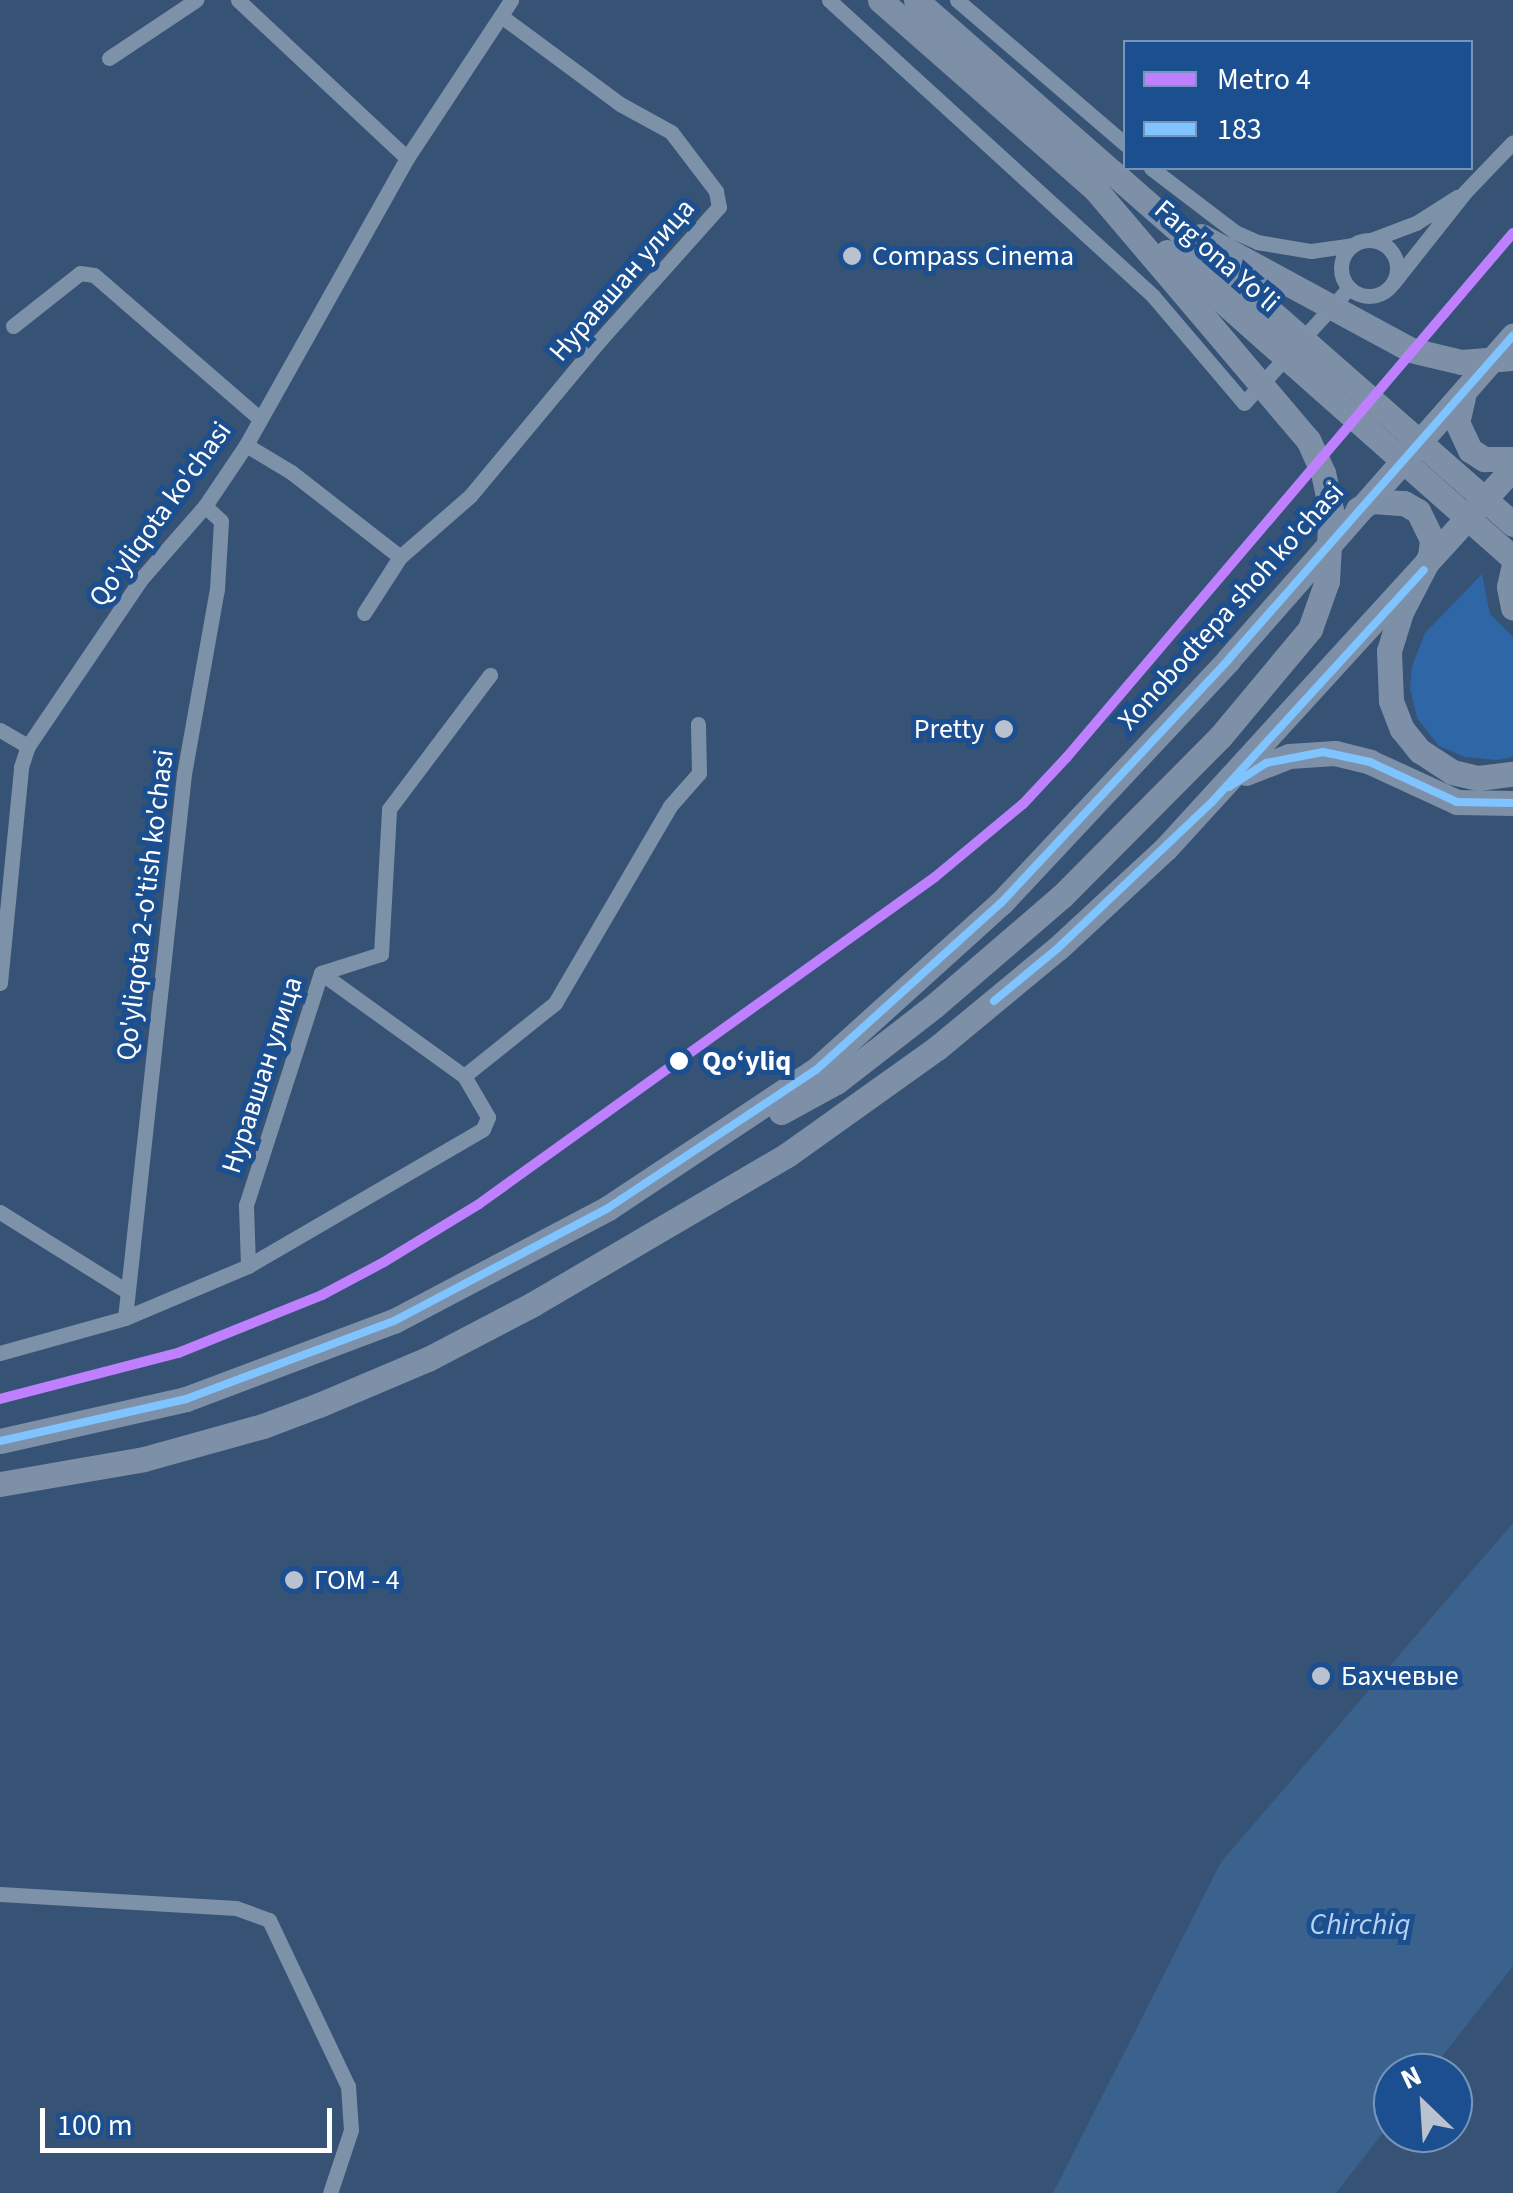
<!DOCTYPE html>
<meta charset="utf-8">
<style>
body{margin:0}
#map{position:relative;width:1513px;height:2193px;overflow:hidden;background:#365274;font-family:"Source Sans 3",sans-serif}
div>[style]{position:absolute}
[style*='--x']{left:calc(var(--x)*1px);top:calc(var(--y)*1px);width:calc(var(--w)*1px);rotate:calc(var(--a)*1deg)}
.green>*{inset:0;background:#2f66a5}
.water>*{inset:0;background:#3b618d}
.minor>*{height:15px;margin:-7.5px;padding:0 7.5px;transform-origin:7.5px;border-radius:7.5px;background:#7d92a8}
.minor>.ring{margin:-7.5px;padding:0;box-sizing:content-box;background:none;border:15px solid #7d92a8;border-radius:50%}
.primary>*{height:25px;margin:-12.5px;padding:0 12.5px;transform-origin:12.5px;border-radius:12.5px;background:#7d8ea7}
.trunk>*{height:25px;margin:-12.5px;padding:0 12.5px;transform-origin:12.5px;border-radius:12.5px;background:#7e90a7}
.trunk-bridge>*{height:25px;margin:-12.5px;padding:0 12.5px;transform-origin:12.5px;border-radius:12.5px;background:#7e90a7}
.bus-1>*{height:8px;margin:-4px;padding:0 4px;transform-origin:4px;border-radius:4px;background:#80c4ff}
.metro-1>*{height:10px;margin:-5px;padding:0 5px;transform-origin:5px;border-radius:5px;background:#bf80ff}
.dots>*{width:28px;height:28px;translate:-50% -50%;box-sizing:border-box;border:5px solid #1b4f8f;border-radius:50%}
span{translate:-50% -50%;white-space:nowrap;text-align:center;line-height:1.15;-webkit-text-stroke:10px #1b4f8f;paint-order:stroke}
.poi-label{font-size:28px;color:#fff}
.left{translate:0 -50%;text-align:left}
.right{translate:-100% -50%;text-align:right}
.street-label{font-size:28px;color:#fff}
.stop-label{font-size:28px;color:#fff;font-weight:700}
.water-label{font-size:30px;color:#b5d3f5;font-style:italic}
.legend{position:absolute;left:1123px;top:40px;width:350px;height:130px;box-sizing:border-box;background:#1b4f8f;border:2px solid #7695bc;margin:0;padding:12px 18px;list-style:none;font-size:30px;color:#fff}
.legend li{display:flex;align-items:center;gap:20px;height:50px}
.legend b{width:50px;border:2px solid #7695bc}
.north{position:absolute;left:1373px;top:2053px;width:100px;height:100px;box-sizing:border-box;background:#1b4f8f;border:2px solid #7695bc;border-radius:50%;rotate:335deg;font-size:28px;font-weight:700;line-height:40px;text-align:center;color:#fff}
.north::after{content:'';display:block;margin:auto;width:35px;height:45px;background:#b9c2ce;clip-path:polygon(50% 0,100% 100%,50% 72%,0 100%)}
.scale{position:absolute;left:40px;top:2108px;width:292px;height:45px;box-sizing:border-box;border:5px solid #fff;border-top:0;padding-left:12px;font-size:30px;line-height:35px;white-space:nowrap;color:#fff;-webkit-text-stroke:8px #1b4f8f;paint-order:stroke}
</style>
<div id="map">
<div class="green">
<i style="clip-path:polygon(1482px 574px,1490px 614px,1513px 637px,1513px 757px,1496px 760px,1465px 757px,1439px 746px,1417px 718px,1410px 688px,1412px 666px,1425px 633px)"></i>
</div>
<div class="water">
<i style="clip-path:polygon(1513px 1523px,1513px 1966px,1429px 2073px,1393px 2073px,1393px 2120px,1336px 2193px,1053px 2193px,1221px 1862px)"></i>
</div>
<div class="minor">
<i style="--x:238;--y:0;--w:231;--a:43.1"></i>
<i style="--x:829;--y:0;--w:439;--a:42.4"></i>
<i style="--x:1153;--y:296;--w:140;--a:49.6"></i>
<i style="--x:1244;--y:403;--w:156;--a:-47.6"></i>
<i style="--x:957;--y:0;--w:223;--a:40.6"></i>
<i style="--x:109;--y:58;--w:105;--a:-33.7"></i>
<i style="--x:1151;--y:168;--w:106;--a:37.3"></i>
<i style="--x:1235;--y:232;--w:24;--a:24"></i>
<i style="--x:1257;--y:242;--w:55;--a:9.5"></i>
<i style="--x:1311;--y:251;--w:42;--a:-8.1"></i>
<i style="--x:1371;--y:240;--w:48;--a:-20.7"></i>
<i style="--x:1416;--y:223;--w:49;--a:-32.4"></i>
<i class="ring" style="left:1341px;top:240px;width:41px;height:41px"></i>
<i style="--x:1393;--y:283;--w:116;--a:-51.6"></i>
<i style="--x:1465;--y:192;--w:69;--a:-46.2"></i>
<i style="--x:13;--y:326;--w:85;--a:-38.3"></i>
<i style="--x:80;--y:273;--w:14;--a:8"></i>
<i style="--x:94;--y:275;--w:218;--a:40.9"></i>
<i style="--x:246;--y:445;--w:52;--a:31"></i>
<i style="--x:291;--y:472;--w:138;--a:37.9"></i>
<i style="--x:364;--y:613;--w:67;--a:-57.3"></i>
<i style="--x:400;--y:557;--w:93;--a:-41.1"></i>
<i style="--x:470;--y:496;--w:202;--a:-50.2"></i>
<i style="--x:599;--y:341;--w:180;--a:-48.2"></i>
<i style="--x:719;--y:207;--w:16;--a:-101"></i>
<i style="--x:716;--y:191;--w:74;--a:-127.3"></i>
<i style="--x:671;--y:132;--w:58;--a:-151.2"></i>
<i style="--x:620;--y:104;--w:148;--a:-143.5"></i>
<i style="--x:0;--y:730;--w:32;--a:30"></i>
<i style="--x:0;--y:983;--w:217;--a:-84.4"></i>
<i style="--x:21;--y:767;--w:22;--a:-72"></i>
<i style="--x:28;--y:746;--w:202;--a:-55.9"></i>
<i style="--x:141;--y:579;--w:97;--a:-48.8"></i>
<i style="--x:205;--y:506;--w:73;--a:-56.1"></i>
<i style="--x:246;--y:445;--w:329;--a:-60.7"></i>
<i style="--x:407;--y:158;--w:189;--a:-56.6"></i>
<i style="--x:464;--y:1076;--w:117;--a:-38.7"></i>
<i style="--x:555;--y:1003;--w:228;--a:-59.7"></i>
<i style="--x:670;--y:806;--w:44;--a:-48.7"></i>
<i style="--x:699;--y:773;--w:49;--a:-91.2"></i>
<i style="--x:0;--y:1212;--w:147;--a:32"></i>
<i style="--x:248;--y:1266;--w:61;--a:-91.9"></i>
<i style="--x:246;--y:1205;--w:244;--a:-72.1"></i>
<i style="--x:321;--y:973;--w:63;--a:-17.6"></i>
<i style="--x:381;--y:954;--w:145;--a:-86.8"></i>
<i style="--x:389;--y:809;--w:168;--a:-53"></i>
<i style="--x:125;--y:1318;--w:547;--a:-83.81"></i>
<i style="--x:184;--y:774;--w:188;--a:-79.9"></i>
<i style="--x:217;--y:589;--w:68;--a:-86.6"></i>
<i style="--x:221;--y:521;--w:22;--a:-137"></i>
<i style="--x:0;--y:1353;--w:130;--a:-15.6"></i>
<i style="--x:125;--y:1318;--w:134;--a:-22.9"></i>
<i style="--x:248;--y:1266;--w:272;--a:-30.2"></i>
<i style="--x:483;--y:1129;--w:13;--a:-67"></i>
<i style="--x:488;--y:1117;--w:48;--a:-120.3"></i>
<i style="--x:464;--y:1076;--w:176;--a:-144.2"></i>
<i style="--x:0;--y:1894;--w:236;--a:3.4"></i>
<i style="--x:236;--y:1908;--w:35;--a:20"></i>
<i style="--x:269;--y:1920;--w:184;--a:64.6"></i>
<i style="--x:348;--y:2086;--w:44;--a:86.1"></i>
<i style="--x:351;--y:2130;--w:66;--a:108.4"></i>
</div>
<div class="primary">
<i style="--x:880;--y:0;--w:286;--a:41.3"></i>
<i style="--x:916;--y:0;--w:261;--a:41.3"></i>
</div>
<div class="trunk">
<i style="--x:1463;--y:397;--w:26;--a:103"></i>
<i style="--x:1457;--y:422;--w:31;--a:65"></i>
<i style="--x:1470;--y:450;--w:17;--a:33"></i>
<i style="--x:1484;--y:459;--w:29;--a:0"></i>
<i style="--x:1358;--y:509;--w:16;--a:-30"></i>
<i style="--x:1372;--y:501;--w:32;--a:4"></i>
<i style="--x:1404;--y:503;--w:16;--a:30"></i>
<i style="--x:1418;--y:511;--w:32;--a:64"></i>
<i style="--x:1432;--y:540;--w:16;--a:97"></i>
<i style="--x:1430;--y:556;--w:63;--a:117.4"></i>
<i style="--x:1401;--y:612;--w:41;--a:107.1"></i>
<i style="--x:1389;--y:651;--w:50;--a:87.7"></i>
<i style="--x:1391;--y:701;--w:30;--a:69"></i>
<i style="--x:1402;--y:729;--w:28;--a:51"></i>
<i style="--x:1420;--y:751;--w:38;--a:33"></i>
<i style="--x:1452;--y:772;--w:27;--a:13"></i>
<i style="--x:1478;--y:778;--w:35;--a:-7"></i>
<i style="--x:1513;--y:569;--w:18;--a:103"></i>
<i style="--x:1509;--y:587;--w:21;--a:79"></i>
<i style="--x:1246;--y:773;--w:46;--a:-21.6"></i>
<i style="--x:1289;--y:756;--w:46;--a:-3.7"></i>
<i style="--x:1335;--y:753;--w:36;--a:14"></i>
<i style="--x:1370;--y:762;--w:96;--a:24.7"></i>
<i style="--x:1457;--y:802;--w:56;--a:1"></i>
<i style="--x:781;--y:1112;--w:63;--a:-28.6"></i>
<i style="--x:836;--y:1082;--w:124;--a:-37.8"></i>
<i style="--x:0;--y:1441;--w:191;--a:-12.7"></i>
<i style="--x:186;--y:1399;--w:222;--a:-20.6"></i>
<i style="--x:394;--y:1321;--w:242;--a:-27.8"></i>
<i style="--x:608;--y:1208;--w:250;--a:-33.6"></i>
<i style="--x:816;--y:1070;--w:249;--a:-42.1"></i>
<i style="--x:1001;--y:903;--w:333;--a:-46.9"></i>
<i style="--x:1228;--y:660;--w:432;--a:-48.7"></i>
<i style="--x:0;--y:1484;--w:146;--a:-9.8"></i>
<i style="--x:144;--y:1459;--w:123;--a:-15.5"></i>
<i style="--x:263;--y:1426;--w:60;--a:-20.6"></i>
<i style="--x:319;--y:1405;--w:118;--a:-22.9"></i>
<i style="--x:428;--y:1359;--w:119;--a:-27.6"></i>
<i style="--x:533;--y:1304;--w:294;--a:-30.4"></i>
<i style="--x:787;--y:1155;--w:184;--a:-35.5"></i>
<i style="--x:937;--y:1048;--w:157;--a:-39.6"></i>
<i style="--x:1058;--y:948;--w:147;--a:-42.8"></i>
<i style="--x:1166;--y:848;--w:515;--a:-47.6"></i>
</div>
<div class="trunk-bridge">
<i style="--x:1112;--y:172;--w:534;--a:41.28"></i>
<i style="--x:1201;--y:236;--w:239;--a:28.5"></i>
<i style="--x:1411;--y:350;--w:51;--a:13.5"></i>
<i style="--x:1461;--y:362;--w:52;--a:-4.4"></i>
<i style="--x:1167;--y:252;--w:462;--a:41.5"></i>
<i style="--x:934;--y:1006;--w:169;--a:-40.7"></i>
<i style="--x:1062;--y:896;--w:224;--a:-45.2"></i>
<i style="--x:1220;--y:737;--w:141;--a:-50.2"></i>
<i style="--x:1310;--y:629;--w:51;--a:-70.5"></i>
<i style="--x:1327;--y:581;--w:71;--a:-86.8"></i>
<i style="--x:1331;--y:510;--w:38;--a:-102"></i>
<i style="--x:1323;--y:473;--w:36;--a:-114"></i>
<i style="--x:1308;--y:440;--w:329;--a:-130.3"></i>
</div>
<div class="bus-1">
<i style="--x:1229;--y:787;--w:44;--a:-33"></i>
<i style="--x:1266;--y:763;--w:58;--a:-10.9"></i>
<i style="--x:1323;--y:752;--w:48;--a:12"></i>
<i style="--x:1370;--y:762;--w:96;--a:24.7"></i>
<i style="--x:1457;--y:802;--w:56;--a:1"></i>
<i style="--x:994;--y:1001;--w:83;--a:-39.6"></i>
<i style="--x:1058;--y:948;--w:212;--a:-43.5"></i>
<i style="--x:1212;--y:802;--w:314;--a:-47.6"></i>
<i style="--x:0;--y:1441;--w:191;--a:-12.7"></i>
<i style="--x:186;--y:1399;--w:222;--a:-20.6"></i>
<i style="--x:394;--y:1321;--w:242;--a:-27.8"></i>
<i style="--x:608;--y:1208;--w:250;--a:-33.6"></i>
<i style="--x:816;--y:1070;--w:249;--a:-42.1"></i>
<i style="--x:1001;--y:903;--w:333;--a:-46.9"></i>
<i style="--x:1228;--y:660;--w:432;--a:-48.7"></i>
</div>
<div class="metro-1">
<i style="--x:0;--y:1399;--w:184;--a:-14.5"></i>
<i style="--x:178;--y:1353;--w:155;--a:-21.9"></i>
<i style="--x:322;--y:1295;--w:70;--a:-28"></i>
<i style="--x:384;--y:1262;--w:111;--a:-31.4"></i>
<i style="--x:479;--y:1204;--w:561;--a:-35.64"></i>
<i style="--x:935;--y:877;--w:114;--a:-39.7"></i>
<i style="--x:1023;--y:804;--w:64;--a:-46.9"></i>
<i style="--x:1067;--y:757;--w:688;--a:-49.6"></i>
</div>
<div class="dots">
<i style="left:852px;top:256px;background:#b9c2ce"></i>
<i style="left:1004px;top:729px;background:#b9c2ce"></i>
<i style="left:679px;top:1061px;background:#fff"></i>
<i style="left:294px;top:1580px;background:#b9c2ce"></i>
<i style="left:1321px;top:1676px;background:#b9c2ce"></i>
</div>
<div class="poi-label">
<span class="left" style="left:872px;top:256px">Compass Cinema</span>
<span class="right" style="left:984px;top:729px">Pretty</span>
<span class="left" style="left:314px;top:1580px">ГОМ - 4</span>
<span class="left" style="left:1341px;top:1676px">Бахчевые</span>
</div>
<div class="street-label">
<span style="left:1217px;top:256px;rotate:41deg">Farg'ona Yo'li</span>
<span style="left:622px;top:280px;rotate:-49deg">Нуравшан улица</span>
<span style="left:160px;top:514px;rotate:-54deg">Qo'yliqota ko'chasi</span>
<span style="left:1231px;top:606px;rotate:-48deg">Xonobodtepa shoh ko'chasi</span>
<span style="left:145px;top:905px;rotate:-83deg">Qo'yliqota 2-o'tish ko'chasi</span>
<span style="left:262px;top:1075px;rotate:-72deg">Нуравшан улица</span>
</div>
<div class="stop-label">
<span class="left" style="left:702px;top:1061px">Qo‘yliq</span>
</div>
<div class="water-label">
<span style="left:1360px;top:1925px">Chirchiq</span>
</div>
<ul class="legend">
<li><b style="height:12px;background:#bf80ff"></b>Metro 4</li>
<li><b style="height:12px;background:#80c4ff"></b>183</li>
</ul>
<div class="north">N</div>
<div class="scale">100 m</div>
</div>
